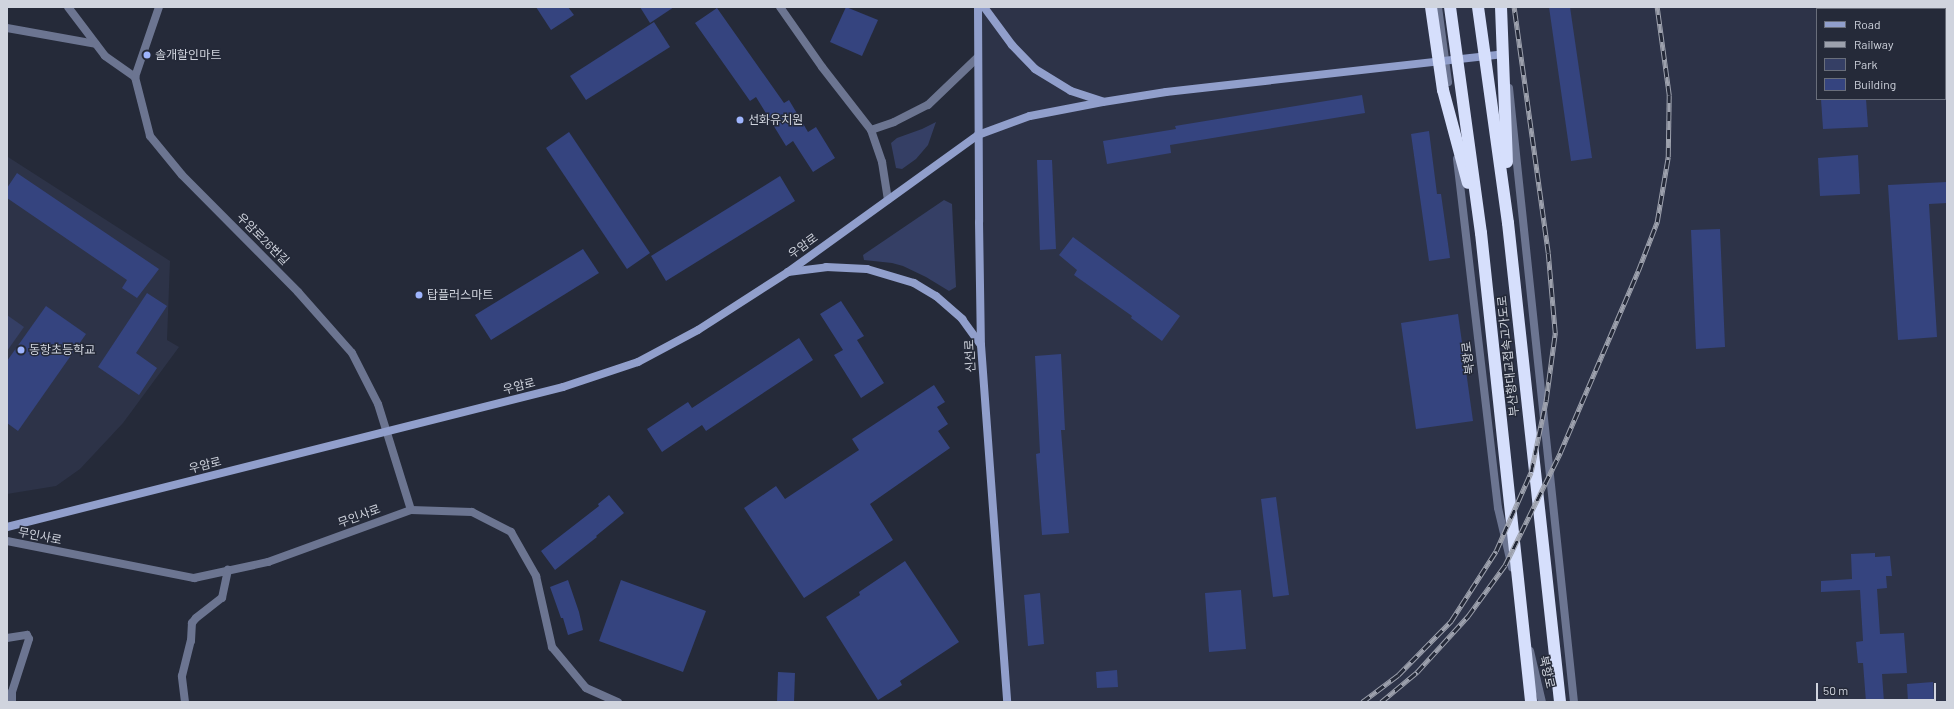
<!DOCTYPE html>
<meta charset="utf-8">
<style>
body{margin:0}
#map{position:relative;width:1954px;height:709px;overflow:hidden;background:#252a39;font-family:Barlow,"Noto Sans KR",sans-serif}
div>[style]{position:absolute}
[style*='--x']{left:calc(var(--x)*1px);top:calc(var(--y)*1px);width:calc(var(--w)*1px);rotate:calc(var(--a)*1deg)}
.built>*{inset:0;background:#2d3348}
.green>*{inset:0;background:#353f65}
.building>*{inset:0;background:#35447f}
.street>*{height:8px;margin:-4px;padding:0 4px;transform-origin:4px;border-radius:4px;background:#6c7591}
.secondary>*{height:8px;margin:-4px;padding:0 4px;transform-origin:4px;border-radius:4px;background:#919fcc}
.highway>*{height:12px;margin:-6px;padding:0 6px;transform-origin:6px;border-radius:6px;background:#d6dffc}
.rail>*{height:4.5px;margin-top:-2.25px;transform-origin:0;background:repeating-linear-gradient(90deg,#252a39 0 9px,#9da1ad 0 18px);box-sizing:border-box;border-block:1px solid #9da1ad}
.dots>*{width:11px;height:11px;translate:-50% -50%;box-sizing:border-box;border:2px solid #252a39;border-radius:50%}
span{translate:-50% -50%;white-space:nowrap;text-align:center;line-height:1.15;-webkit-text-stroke:3px #252a39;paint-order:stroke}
.poi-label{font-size:12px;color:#d0d4de}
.left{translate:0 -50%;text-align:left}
.street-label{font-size:12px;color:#d0d4de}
.frame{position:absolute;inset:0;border:8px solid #d0d4de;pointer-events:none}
.legend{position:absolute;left:1816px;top:8px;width:130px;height:92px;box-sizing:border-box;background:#252a39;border:1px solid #696e7b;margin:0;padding:5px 7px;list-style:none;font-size:12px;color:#d0d4de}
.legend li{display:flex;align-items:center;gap:8px;height:20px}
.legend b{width:20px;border:1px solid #696e7b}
.scale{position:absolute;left:1816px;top:683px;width:120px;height:18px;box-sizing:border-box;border:2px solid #d0d4de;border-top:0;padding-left:5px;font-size:12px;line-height:14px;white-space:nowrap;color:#d0d4de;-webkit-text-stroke:3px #252a39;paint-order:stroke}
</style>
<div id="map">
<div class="built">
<i style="clip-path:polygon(evenodd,978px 7px,1947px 7px,1947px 702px,1007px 702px,981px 345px,978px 7px,1817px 9px,1945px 9px,1945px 99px,1817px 99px,1817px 9px)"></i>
<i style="clip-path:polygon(8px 157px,170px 261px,167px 340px,179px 347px,123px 423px,80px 469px,56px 486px,7px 494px)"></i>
</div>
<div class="green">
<i style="clip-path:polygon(936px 122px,928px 145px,916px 159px,902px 169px,896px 168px,891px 143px,897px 138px,922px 129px)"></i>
<i style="clip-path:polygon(944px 200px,952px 204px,956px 287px,949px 291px,926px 277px,903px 266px,892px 263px,864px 260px,863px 255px)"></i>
<i style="clip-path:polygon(7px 315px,24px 327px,7px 351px)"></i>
</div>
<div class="building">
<i style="clip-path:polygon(536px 7px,568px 7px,574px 15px,551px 30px)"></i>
<i style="clip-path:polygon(640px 7px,674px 7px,650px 23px)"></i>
<i style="clip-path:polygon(846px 7px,878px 20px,862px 56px,830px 42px)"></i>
<i style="clip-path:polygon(1549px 7px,1570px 7px,1592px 158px,1571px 161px)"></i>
<i style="clip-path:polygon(717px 8px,784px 103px,789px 100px,808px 132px,816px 127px,835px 158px,813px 172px,793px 141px,786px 146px,756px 97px,750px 101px,695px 23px)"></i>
<i style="clip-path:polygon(654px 22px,670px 47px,586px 100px,570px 76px)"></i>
<i style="clip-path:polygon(1362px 95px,1365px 113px,1170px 145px,1171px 153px,1107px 164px,1103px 141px,1176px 129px,1175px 126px)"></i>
<i style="clip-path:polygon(1821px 99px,1866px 99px,1868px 127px,1823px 129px)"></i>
<i style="clip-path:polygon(1429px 131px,1437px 194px,1441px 194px,1450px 258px,1429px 261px,1411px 134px)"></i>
<i style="clip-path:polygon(569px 132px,650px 253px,627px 269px,546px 148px)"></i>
<i style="clip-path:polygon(1858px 155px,1860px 194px,1820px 196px,1818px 158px)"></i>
<i style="clip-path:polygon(1037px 160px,1052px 160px,1056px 249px,1040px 250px)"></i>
<i style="clip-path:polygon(17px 173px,159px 269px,137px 298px,122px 288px,127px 280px,7px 198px,7px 188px)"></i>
<i style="clip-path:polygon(780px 176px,795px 201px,666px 281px,651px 256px)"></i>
<i style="clip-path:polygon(1947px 182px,1947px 203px,1929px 204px,1937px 337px,1898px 340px,1888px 185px)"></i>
<i style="clip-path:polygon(1720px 229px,1725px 347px,1696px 349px,1691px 230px)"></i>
<i style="clip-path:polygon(1073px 237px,1180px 316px,1162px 341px,1131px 318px,1132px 316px,1074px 275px,1077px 270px,1059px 255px)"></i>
<i style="clip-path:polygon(583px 249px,599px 273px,491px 340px,475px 315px)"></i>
<i style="clip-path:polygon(147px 293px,167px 306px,136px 353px,157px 368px,139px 395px,98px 367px)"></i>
<i style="clip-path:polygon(841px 301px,864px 336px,857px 340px,884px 383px,861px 398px,834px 355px,843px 350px,820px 314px)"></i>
<i style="clip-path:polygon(46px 306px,86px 334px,18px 431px,7px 423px,7px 361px)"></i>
<i style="clip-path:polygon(1458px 314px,1473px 421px,1416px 429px,1401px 323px)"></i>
<i style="clip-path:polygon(799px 338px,813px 360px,706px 431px,702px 425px,662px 452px,647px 429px,688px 402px,692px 408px)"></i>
<i style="clip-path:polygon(1061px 354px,1065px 430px,1061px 430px,1069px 533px,1042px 535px,1036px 454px,1040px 453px,1035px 356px)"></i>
<i style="clip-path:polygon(934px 385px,945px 402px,937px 407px,948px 424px,938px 431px,950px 448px,870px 504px,893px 540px,804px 598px,744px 508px,776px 486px,785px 499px,859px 450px,852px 439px)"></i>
<i style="clip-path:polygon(609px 495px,624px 513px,596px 536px,597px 537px,555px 570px,541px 551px,599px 506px,598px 504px)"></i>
<i style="clip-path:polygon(1276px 497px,1289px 595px,1273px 597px,1261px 499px)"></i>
<i style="clip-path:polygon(1875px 553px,1875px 557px,1890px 556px,1892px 576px,1886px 576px,1887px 588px,1877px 589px,1880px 634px,1904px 633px,1907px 673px,1882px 674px,1884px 702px,1866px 702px,1863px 663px,1858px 663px,1856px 642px,1863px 641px,1860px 590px,1821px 592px,1821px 581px,1852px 579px,1851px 554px)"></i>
<i style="clip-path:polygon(905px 561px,959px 642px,900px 681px,902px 685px,878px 700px,826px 617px,860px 595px,859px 592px)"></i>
<i style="clip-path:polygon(568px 580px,579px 612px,583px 630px,568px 635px,563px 618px,561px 618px,550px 587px)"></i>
<i style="clip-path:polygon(621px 580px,706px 611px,683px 672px,599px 641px)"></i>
<i style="clip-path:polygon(1241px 590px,1246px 649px,1209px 652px,1205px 593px)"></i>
<i style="clip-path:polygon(1040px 593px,1044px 644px,1028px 646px,1024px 595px)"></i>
<i style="clip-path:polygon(1117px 670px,1118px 687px,1097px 688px,1096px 672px)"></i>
<i style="clip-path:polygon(778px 672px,795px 673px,794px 702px,777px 702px)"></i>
<i style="clip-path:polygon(1933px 682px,1934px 702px,1908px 702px,1907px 684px)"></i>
</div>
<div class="street">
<i style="--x:68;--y:7;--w:61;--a:52.9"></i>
<i style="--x:105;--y:56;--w:37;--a:35"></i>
<i style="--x:135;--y:77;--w:61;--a:75.7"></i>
<i style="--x:150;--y:136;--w:50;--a:50.6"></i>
<i style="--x:182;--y:175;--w:165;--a:45.2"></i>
<i style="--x:298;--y:292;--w:81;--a:48.5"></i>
<i style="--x:352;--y:353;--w:57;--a:63"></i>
<i style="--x:378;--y:404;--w:111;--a:72.7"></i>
<i style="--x:780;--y:7;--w:73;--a:55"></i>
<i style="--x:822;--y:67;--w:80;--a:52.1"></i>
<i style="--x:871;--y:130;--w:34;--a:71"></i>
<i style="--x:882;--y:162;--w:38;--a:81"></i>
<i style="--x:1438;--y:7;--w:76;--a:82.4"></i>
<i style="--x:7;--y:28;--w:90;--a:10.2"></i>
<i style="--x:135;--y:77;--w:74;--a:-71.1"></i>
<i style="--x:1509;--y:88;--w:617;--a:83.96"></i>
<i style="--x:871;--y:130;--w:24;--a:-19"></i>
<i style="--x:894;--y:122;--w:38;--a:-27"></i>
<i style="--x:928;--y:105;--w:69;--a:-43.8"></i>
<i style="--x:1457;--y:159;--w:351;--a:83.3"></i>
<i style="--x:1498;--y:508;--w:61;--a:76.7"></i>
<i style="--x:7;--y:541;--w:191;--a:11.2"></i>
<i style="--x:194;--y:578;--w:76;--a:-12.2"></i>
<i style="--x:268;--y:562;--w:152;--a:-20"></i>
<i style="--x:411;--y:510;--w:61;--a:1.9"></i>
<i style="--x:472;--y:512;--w:44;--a:27.1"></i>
<i style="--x:511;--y:532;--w:51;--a:60.4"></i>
<i style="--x:536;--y:576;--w:73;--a:77.3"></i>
<i style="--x:552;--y:647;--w:53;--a:50.3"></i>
<i style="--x:586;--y:688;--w:35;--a:24"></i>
<i style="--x:7;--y:638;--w:20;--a:-9"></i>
<i style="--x:27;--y:635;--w:4;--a:63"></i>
<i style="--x:29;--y:639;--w:56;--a:107.8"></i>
<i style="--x:12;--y:692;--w:10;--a:90"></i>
<i style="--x:1530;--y:651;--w:52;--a:76.8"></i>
<i style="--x:185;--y:702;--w:26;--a:-97"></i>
<i style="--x:182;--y:676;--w:36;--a:-76"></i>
<i style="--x:191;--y:641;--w:18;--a:-87"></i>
<i style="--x:192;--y:623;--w:6;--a:-51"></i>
<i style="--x:196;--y:618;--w:33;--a:-38"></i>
<i style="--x:222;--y:598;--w:29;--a:-78"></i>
</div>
<div class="secondary">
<i style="--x:978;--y:7;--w:215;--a:89.7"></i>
<i style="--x:979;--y:222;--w:123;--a:89.1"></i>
<i style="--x:981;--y:345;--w:358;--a:85.8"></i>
<i style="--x:984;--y:7;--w:47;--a:53.6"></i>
<i style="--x:1012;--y:45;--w:33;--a:46"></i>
<i style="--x:1035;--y:69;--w:42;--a:31.4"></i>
<i style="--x:1071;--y:91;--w:33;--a:18"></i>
<i style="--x:788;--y:272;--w:38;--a:-7"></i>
<i style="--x:826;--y:267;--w:41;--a:2.8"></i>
<i style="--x:867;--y:269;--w:49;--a:16.6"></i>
<i style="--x:914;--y:283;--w:26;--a:31"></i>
<i style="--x:936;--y:296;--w:35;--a:41"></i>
<i style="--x:962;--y:319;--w:32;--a:54"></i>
<i style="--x:7;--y:527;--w:573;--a:-14.13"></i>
<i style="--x:563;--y:387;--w:79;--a:-18.4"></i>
<i style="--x:638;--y:362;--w:68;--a:-28.1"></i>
<i style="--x:698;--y:330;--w:107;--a:-32.8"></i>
<i style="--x:788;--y:272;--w:234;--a:-35.8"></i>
<i style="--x:978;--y:135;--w:55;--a:-20.1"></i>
<i style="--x:1030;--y:116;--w:74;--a:-10.9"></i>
<i style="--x:1103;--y:102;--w:64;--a:-9"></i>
<i style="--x:1166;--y:92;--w:340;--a:-6.4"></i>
</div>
<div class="highway">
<i style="--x:1431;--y:7;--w:84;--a:81.8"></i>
<i style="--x:1443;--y:90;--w:96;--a:75"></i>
<i style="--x:1450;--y:7;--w:228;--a:82.2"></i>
<i style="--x:1481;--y:233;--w:472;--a:83.9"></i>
<i style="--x:1478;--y:7;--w:218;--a:82.1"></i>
<i style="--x:1508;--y:223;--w:482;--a:83.8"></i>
<i style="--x:1501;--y:7;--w:155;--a:87.8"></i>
</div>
<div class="rail">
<i style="--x:1362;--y:702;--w:45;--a:-36.9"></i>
<i style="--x:1398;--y:675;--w:76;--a:-45.5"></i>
<i style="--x:1451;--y:621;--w:83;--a:-57.3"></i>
<i style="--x:1496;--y:551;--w:86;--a:-66.1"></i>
<i style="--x:1531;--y:472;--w:74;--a:-78.2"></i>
<i style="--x:1546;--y:400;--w:68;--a:-82.3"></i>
<i style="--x:1555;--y:333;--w:80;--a:-95"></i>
<i style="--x:1548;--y:253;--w:248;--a:-97.9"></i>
<i style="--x:1381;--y:702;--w:47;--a:-39.8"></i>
<i style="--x:1417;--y:672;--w:76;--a:-47.7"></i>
<i style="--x:1468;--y:616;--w:63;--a:-54"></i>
<i style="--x:1505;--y:565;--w:125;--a:-63.8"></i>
<i style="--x:1560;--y:453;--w:198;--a:-66.8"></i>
<i style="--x:1638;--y:271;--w:53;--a:-68.8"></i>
<i style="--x:1657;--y:222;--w:66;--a:-80.4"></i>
<i style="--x:1668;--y:157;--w:62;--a:-89.1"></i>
<i style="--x:1669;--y:95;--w:89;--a:-97.8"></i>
</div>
<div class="dots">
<i style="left:147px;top:55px;background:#9eb4fd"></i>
<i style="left:740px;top:120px;background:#9eb4fd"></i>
<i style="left:419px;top:295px;background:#9eb4fd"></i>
<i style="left:21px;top:350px;background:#9eb4fd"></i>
</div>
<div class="poi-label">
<span class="left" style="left:155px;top:55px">솔개할인마트</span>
<span class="left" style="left:748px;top:120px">선화유치원</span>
<span class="left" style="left:427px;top:295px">탑플러스마트</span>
<span class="left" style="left:29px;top:350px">동항초등학교</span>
</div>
<div class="street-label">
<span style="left:263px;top:239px;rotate:45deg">우암로26번길</span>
<span style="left:803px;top:246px;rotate:-36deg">우암로</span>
<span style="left:970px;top:356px;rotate:-93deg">신선로</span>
<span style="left:1508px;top:356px;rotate:-96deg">부산항대교접속고가도로</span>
<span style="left:1468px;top:358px;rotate:-97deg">북항로</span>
<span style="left:519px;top:386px;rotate:-14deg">우암로</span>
<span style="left:205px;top:465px;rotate:-14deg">우암로</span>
<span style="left:359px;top:516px;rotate:-20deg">무인사로</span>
<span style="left:40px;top:536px;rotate:11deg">무인사로</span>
<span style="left:1547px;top:672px;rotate:77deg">북항로</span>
</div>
<div class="frame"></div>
<ul class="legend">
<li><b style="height:5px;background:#919fcc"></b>Road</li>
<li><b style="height:5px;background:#9da1ad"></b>Railway</li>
<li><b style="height:11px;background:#353f65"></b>Park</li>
<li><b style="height:11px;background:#35447f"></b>Building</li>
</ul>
<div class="scale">50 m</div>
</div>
